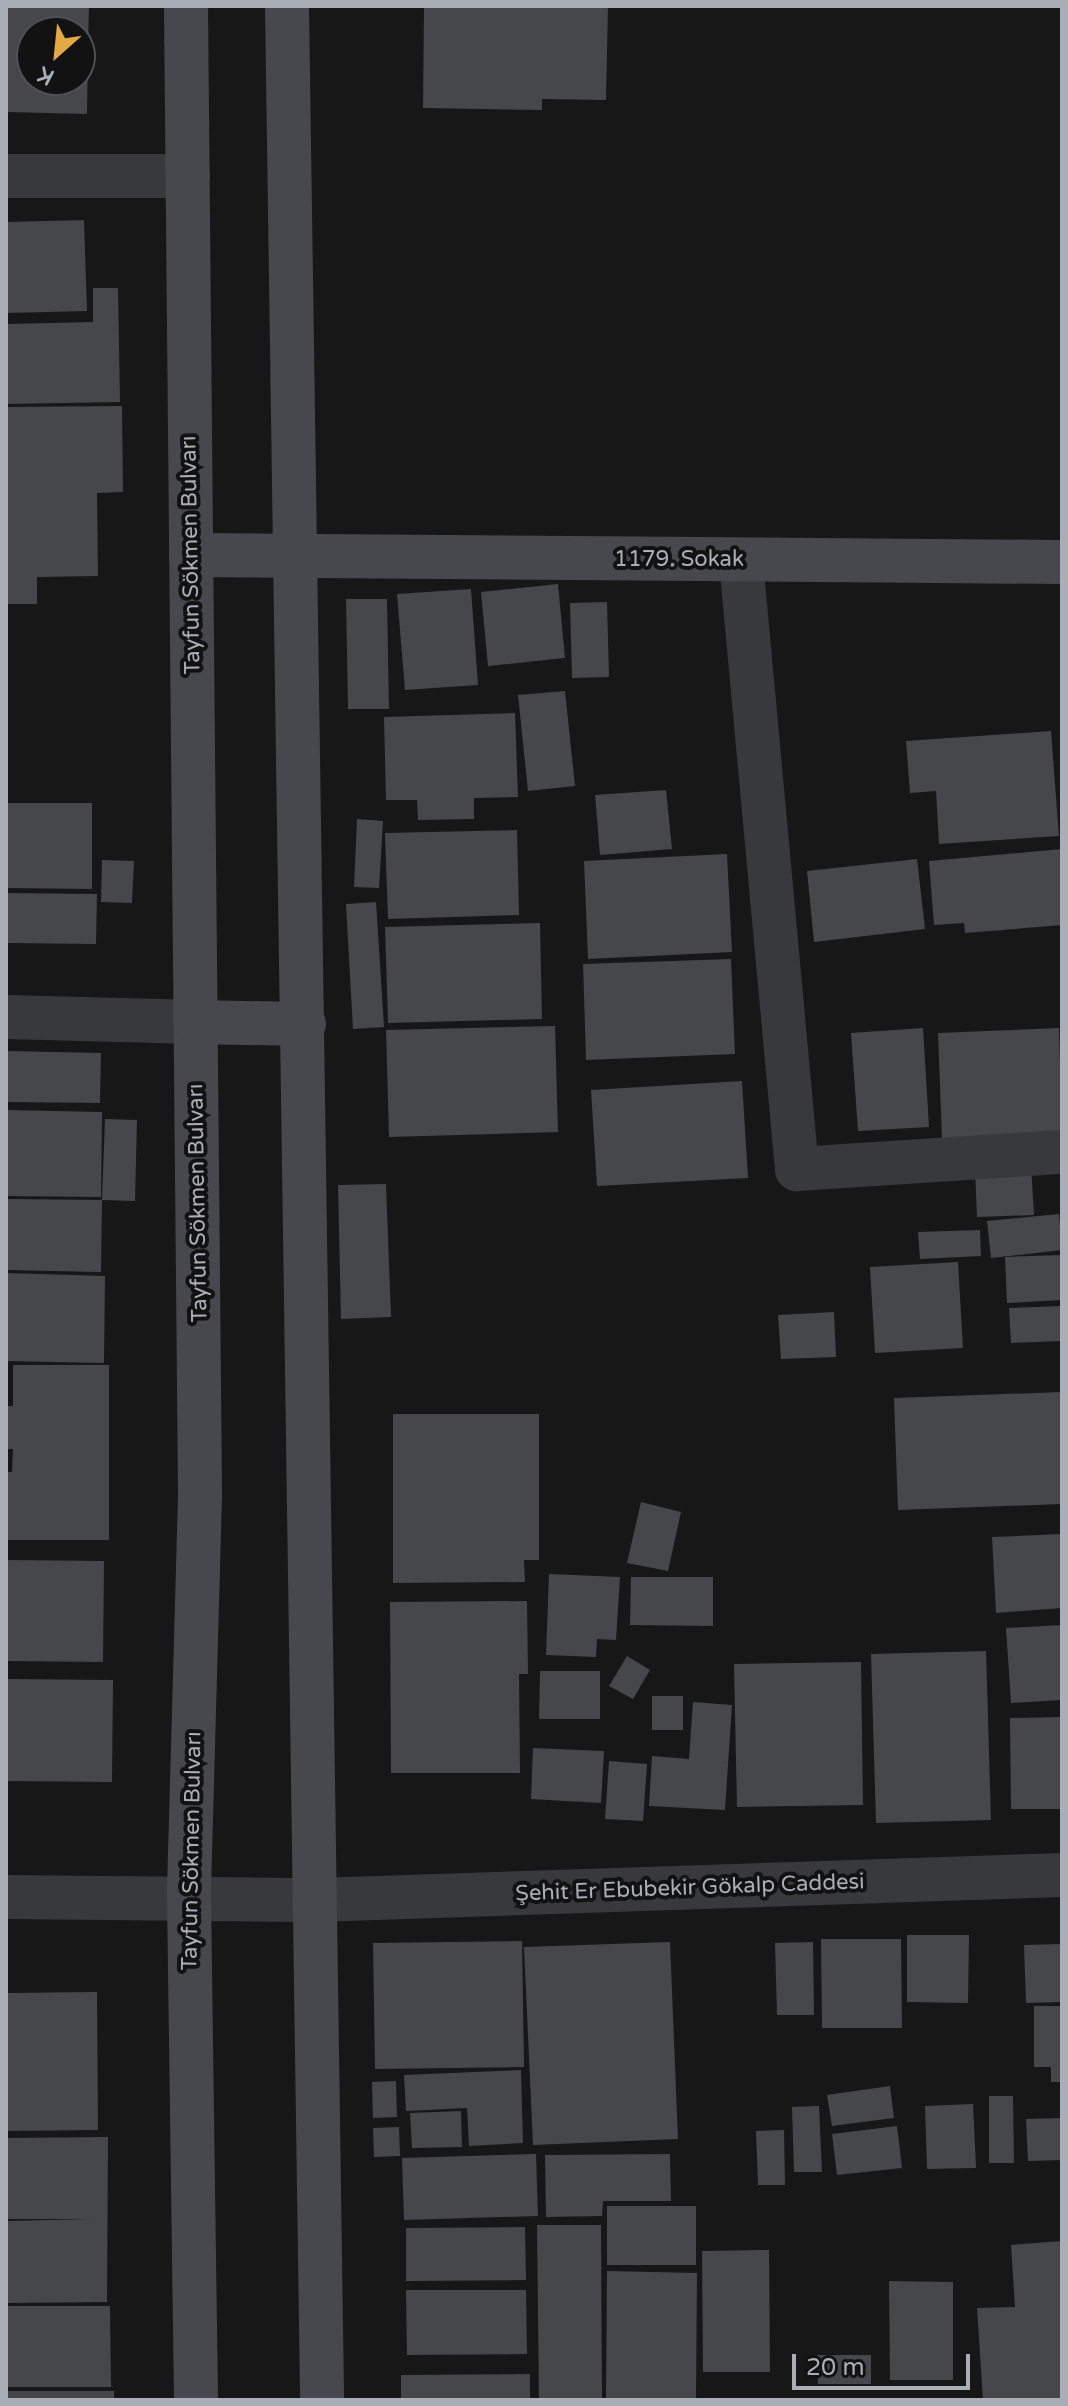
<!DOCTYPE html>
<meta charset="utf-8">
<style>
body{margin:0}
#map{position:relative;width:1068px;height:2406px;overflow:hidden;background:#171718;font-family:"Varela Round",sans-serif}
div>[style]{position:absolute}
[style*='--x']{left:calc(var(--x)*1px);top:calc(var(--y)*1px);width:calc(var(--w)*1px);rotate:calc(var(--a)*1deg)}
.building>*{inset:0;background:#46474b}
.street>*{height:44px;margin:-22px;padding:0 22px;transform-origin:22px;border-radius:22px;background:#38393d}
.secondary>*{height:44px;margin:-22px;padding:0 22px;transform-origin:22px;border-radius:22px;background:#46484d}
span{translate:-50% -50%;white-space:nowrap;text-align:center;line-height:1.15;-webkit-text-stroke:8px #121213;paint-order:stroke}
.street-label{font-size:22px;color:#aaaeb7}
.frame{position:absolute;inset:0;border:8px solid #aaaeb7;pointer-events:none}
.north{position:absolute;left:16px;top:16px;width:80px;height:80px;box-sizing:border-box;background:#121213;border:2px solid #4f5055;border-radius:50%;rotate:207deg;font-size:22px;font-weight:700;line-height:32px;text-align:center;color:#aaaeb7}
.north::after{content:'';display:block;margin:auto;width:28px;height:36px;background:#e3a944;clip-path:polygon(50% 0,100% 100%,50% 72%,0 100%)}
.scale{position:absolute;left:792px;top:2354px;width:178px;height:36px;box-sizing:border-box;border:4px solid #aaaeb7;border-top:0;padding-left:10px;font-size:24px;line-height:28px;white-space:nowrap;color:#aaaeb7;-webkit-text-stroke:6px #121213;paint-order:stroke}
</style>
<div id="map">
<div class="building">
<i style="clip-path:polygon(6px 6px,89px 6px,88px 49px,80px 49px,80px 32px,32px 32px,32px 80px,80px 80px,80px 50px,88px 50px,87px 114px,6px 112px)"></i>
<i style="clip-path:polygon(424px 6px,608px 6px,606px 100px,542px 99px,542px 110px,423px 108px)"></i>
<i style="clip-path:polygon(84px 220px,87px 311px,6px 313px,6px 222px)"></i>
<i style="clip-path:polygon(93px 288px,118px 288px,120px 402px,6px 404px,6px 324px,93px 322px)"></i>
<i style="clip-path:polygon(122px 406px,123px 492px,97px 493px,98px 576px,37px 577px,37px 604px,8px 604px,6px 407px)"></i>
<i style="clip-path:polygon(558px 584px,565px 658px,488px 666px,481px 592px)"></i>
<i style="clip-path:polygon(471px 589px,478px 685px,405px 690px,397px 594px)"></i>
<i style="clip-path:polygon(346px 599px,387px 599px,389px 709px,348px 709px)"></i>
<i style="clip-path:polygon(607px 602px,609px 677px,572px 678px,570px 603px)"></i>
<i style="clip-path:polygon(565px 691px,575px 786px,528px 791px,518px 695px)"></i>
<i style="clip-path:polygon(515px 713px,518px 797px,474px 798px,474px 819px,418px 820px,417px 800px,386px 800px,384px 717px)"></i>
<i style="clip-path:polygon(1051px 731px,1059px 836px,939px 844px,936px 791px,910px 793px,906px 741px)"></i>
<i style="clip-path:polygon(666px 790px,672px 849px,600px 855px,595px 795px)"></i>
<i style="clip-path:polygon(6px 803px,92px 803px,92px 889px,6px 888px)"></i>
<i style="clip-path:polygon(357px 819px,383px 821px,379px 888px,354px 887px)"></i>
<i style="clip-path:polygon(517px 830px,519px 915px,388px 919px,385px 833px)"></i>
<i style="clip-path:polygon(1062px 849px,1062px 925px,965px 933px,964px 923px,934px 925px,929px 861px)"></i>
<i style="clip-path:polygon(727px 854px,732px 952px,588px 959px,584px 861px)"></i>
<i style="clip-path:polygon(917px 859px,925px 929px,814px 942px,807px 871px)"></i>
<i style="clip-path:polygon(102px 860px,134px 861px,132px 903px,101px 902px)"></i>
<i style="clip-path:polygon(6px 893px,97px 894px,96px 944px,6px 943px)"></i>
<i style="clip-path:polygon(376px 902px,384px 1027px,353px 1029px,346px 904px)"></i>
<i style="clip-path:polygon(540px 923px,542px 1019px,388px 1023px,385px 927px)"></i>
<i style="clip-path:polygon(731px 959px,735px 1054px,586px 1060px,583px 964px)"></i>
<i style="clip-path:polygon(555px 1026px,558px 1132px,389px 1137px,386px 1030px)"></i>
<i style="clip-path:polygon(923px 1028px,929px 1127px,858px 1131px,851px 1033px)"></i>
<i style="clip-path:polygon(1059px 1028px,1062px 1134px,942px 1139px,938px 1033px)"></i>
<i style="clip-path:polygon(7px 1051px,101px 1053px,100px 1103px,7px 1102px)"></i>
<i style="clip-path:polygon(742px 1081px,748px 1178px,597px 1186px,591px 1090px)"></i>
<i style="clip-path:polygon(6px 1110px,102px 1112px,101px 1197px,6px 1196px)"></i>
<i style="clip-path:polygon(105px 1119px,137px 1120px,135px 1201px,102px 1200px)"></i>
<i style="clip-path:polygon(1031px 1166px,1034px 1215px,977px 1217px,975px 1169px)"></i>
<i style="clip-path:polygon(386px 1184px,391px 1317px,341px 1319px,338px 1185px)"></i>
<i style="clip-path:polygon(6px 1199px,102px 1200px,101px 1272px,6px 1270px)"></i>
<i style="clip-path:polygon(1059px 1214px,1062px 1250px,991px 1258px,987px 1221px)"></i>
<i style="clip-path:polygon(980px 1230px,981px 1256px,920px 1259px,918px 1232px)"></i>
<i style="clip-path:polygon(1062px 1255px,1062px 1300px,1007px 1303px,1005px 1257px)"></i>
<i style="clip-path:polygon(958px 1262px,963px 1348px,875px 1353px,870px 1267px)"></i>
<i style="clip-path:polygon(6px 1273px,105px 1276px,104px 1363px,6px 1361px)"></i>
<i style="clip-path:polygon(1062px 1306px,1062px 1341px,1011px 1343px,1009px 1308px)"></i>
<i style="clip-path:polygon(834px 1312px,836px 1357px,781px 1359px,778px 1315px)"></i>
<i style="clip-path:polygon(13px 1365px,109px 1365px,109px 1540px,6px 1540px,6px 1472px,12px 1472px,13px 1449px,6px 1449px,6px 1406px,13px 1406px)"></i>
<i style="clip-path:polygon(1062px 1392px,1062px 1504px,898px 1510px,894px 1398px)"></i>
<i style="clip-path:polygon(393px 1414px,539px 1414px,539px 1560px,524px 1560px,525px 1582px,393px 1583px)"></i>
<i style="clip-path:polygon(641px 1502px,681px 1512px,668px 1571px,627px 1563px)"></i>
<i style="clip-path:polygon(1062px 1534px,1062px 1608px,996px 1613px,992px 1537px)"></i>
<i style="clip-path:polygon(6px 1560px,104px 1561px,103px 1662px,6px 1661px)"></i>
<i style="clip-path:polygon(549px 1574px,620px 1577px,616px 1640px,597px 1639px,596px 1657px,546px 1655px)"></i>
<i style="clip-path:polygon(631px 1577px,713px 1577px,713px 1626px,630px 1625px)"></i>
<i style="clip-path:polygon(527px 1601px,528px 1674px,519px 1674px,520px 1773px,391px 1773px,390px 1602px)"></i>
<i style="clip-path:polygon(1062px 1625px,1062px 1700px,1011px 1703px,1006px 1628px)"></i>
<i style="clip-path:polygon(986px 1651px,991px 1820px,876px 1823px,871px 1654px)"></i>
<i style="clip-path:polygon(627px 1656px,650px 1670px,633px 1699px,609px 1686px)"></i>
<i style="clip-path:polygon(861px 1662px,863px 1805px,737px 1807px,734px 1664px)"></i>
<i style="clip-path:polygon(540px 1671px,600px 1671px,600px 1719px,539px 1719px)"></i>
<i style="clip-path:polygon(6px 1679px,113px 1680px,112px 1782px,6px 1781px)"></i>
<i style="clip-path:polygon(652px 1696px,683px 1696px,683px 1730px,652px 1730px)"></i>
<i style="clip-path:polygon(693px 1702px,732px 1705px,725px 1810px,649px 1806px,652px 1756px,689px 1759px)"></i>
<i style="clip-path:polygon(1062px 1717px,1062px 1809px,1011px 1809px,1010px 1718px)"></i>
<i style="clip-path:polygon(533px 1748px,604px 1751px,601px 1803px,531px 1799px)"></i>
<i style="clip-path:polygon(609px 1761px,647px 1764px,643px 1821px,605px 1819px)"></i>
<i style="clip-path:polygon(907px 1935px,969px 1935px,968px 2003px,907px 2002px)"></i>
<i style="clip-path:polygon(821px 1939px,901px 1939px,902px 2028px,822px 2028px)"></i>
<i style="clip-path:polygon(522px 1941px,524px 2067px,375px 2069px,373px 1943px)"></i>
<i style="clip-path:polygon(670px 1942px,678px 2139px,533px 2145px,524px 1947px)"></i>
<i style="clip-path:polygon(813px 1942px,814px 2015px,777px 2015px,775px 1943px)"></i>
<i style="clip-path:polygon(1062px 1944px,1062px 2002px,1026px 2003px,1024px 1945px)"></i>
<i style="clip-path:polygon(97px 1992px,98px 2130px,6px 2131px,6px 1993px)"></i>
<i style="clip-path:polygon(1034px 2006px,1062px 2006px,1062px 2082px,1051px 2082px,1051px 2067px,1034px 2067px)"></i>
<i style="clip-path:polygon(521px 2070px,523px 2143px,469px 2146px,467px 2108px,406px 2111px,404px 2075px)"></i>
<i style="clip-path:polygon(396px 2081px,397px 2117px,373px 2118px,372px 2082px)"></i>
<i style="clip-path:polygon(890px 2086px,894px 2118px,832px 2126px,827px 2095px)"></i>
<i style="clip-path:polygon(989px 2096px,1013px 2096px,1014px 2163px,989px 2163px)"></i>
<i style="clip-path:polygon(973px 2104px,976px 2168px,927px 2169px,925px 2106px)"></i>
<i style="clip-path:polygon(819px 2106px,822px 2172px,794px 2172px,792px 2107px)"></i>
<i style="clip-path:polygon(461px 2111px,462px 2147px,412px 2148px,410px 2113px)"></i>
<i style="clip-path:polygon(1062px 2118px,1062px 2160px,1028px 2161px,1026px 2119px)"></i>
<i style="clip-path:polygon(897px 2126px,902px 2168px,837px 2175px,832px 2134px)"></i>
<i style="clip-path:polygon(399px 2127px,400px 2156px,374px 2157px,373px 2128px)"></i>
<i style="clip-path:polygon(784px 2130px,785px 2185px,758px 2185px,756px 2131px)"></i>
<i style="clip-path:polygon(108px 2137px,107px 2302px,6px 2303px,6px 2221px,92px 2219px,6px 2219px,6px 2138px)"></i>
<i style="clip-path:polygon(536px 2154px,538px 2216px,404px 2220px,402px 2158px)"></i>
<i style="clip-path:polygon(670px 2154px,671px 2201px,603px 2201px,602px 2216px,546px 2217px,545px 2155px)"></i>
<i style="clip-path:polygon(607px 2206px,696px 2206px,696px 2265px,607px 2265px)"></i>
<i style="clip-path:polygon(537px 2225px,601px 2225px,602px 2400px,539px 2400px)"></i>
<i style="clip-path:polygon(525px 2227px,526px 2280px,406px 2281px,406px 2228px)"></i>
<i style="clip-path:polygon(1062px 2241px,1062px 2400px,983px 2400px,977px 2308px,1015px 2307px,1011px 2245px)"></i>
<i style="clip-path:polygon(769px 2250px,770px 2372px,703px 2372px,702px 2251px)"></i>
<i style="clip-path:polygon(607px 2271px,697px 2273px,696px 2400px,606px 2400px)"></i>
<i style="clip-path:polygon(889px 2281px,953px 2282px,953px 2380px,890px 2380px)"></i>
<i style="clip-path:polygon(406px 2290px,526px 2290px,527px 2354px,407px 2355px)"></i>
<i style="clip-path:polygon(6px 2306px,110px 2306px,111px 2387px,6px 2387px)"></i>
<i style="clip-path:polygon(817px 2355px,871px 2355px,871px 2384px,818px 2384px)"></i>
<i style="clip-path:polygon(530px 2374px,530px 2400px,401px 2400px,401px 2375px)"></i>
<i style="clip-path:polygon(6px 2391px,114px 2391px,114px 2400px,6px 2400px)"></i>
</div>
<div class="street">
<i style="--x:6;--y:176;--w:182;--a:0"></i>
<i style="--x:741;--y:561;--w:611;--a:84.74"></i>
<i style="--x:797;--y:1169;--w:266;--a:-3.7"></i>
<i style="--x:6;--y:1017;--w:190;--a:1.5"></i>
<i style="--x:6;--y:1897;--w:311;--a:0.6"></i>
<i style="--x:317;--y:1900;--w:745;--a:-1.92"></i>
</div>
<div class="secondary">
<i style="--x:186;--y:6;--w:1490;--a:89.46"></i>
<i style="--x:200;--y:1496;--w:402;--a:91.6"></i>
<i style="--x:189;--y:1898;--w:502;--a:89.2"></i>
<i style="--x:287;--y:6;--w:2394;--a:89.16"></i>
<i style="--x:191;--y:555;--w:871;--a:0.46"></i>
<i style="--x:196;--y:1022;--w:108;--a:1.1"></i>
</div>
<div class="street-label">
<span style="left:191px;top:555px;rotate:-91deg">Tayfun Sökmen Bulvarı</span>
<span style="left:679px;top:560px">1179. Sokak</span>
<span style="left:198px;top:1203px;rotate:-91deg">Tayfun Sökmen Bulvarı</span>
<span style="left:192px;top:1851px;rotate:-89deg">Tayfun Sökmen Bulvarı</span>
<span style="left:690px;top:1888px;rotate:-2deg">Şehit Er Ebubekir Gökalp Caddesi</span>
</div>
<div class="frame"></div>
<div class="north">K</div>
<div class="scale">20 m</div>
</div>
